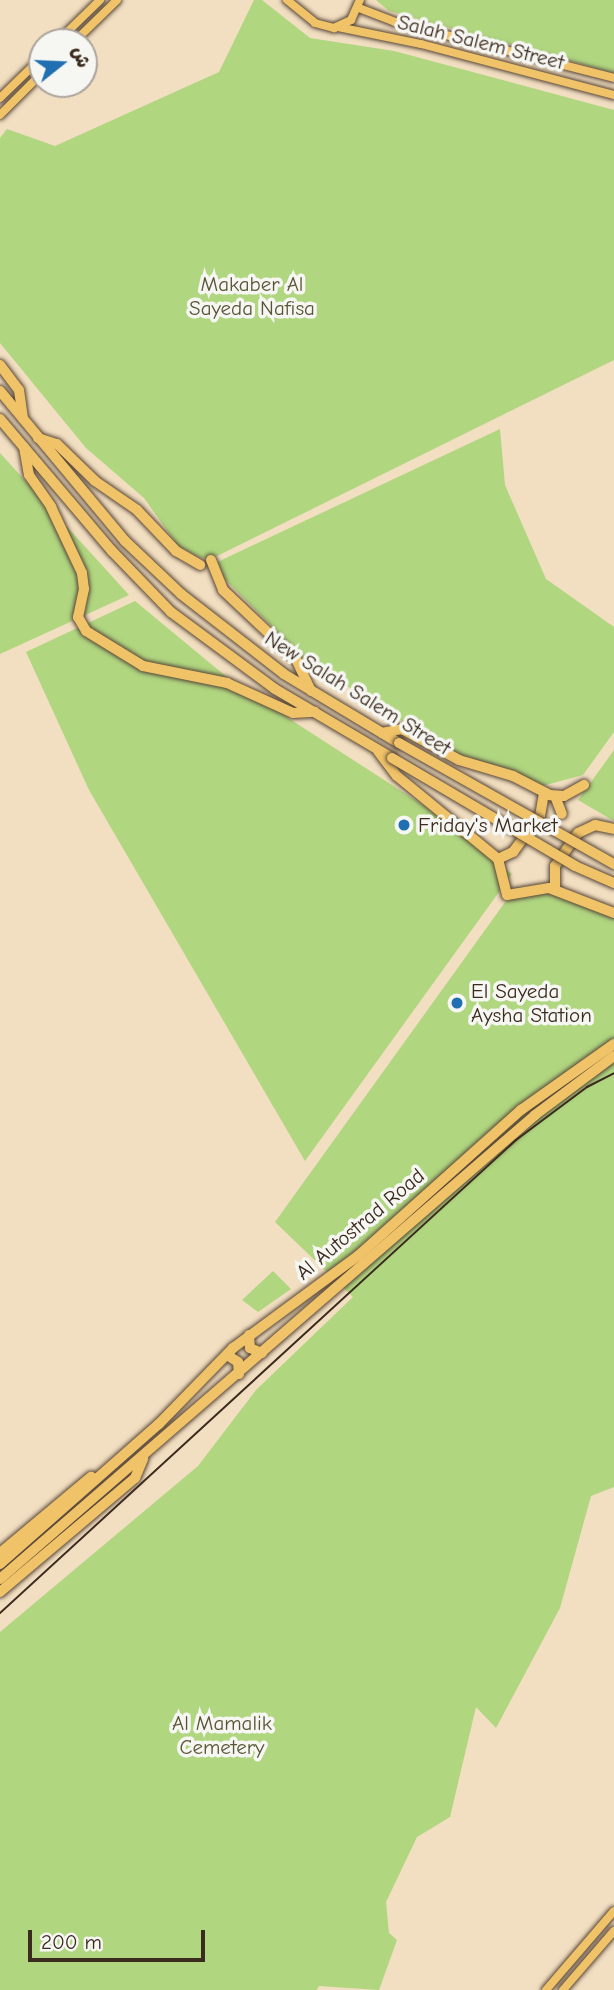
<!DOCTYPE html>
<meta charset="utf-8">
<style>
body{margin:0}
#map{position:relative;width:614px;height:1990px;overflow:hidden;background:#f2dec1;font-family:"Comic Neue","Playpen Sans Arabic",sans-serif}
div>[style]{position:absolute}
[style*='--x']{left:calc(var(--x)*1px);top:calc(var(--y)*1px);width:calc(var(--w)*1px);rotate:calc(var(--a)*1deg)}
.green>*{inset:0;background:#b0d680}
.roads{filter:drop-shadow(0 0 2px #564536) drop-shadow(0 0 2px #564536)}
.major>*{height:8px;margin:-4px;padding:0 4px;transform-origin:4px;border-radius:4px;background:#f0c369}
.highway>*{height:10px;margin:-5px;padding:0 5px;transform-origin:5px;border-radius:5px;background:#f0c369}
.rail>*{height:2px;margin:-1px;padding:0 1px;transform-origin:1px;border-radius:1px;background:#3b2a1e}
.bridges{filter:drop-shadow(0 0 2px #564536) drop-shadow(0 0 2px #564536)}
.highway-bridge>*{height:10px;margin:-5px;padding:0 5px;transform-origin:5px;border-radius:5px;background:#f0c369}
.dots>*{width:19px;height:19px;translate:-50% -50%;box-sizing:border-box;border:4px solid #f6f6f2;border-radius:50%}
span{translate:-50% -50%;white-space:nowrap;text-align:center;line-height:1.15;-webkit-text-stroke:7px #f6f6f2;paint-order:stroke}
.street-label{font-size:21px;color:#3b2a1e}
.park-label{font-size:21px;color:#585536}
.poi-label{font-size:21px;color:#3b2a1e}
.left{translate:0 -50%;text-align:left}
.north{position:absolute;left:28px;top:28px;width:70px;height:70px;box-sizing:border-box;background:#f6f6f2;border:2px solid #aba49d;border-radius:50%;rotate:72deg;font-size:19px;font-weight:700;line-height:28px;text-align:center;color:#3b2a1e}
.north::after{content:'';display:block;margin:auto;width:24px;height:32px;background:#1f6fb2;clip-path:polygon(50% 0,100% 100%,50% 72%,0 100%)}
.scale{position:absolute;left:28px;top:1930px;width:177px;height:32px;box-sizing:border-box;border:4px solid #3b2a1e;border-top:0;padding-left:9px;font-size:21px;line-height:24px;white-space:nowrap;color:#3b2a1e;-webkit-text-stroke:5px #f6f6f2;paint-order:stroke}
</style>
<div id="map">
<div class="green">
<i style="clip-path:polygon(254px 0,262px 0,310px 38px,394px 51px,614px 110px,614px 360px,213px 558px,201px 558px,178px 546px,144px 498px,86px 448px,0 343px,0 138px,7px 129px,55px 146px,219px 72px)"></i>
<i style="clip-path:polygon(376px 0,614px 0,614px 73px,389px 11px)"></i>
<i style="clip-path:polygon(500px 429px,505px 485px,546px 579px,614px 627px,614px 732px,583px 775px,542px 786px,512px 771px,460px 758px,303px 658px,211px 565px)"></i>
<i style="clip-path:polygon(0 453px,129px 595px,0 654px)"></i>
<i style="clip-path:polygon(135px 601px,234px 683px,426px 807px,512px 874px,305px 1161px,89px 790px,26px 652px)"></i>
<i style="clip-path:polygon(614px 750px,614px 821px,578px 800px)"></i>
<i style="clip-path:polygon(516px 887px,548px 892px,614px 917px,614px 1487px,591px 1496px,560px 1608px,496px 1728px,476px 1707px,450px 1817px,417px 1837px,386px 1902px,389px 1933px,397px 1940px,379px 1990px,319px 1986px,317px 1990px,0 1990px,0 1632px,198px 1466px,256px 1390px,353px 1297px,275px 1222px)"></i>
<i style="clip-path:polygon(273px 1271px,291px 1289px,258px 1312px,242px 1300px)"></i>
</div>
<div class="roads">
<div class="major">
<i style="--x:287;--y:0;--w:36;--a:39"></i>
<i style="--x:315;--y:23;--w:20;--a:15"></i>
<i style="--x:334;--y:28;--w:19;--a:-25"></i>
<i style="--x:351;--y:20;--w:22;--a:-66"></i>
<i style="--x:359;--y:8;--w:39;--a:21"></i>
<i style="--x:395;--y:22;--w:226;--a:14.3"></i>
<i style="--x:338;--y:27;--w:85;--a:11.6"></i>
<i style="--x:421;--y:44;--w:200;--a:14.8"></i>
<i style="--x:57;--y:42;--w:60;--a:-44.3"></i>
<i style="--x:74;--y:42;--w:60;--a:-44.3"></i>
<i style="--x:0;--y:98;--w:59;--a:-44.3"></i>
<i style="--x:0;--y:115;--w:59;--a:-45"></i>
<i style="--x:546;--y:1990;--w:104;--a:-49.3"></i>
<i style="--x:563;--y:1990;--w:78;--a:-49.2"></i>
</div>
<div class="highway">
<i style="--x:0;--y:365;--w:31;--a:53"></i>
<i style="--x:19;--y:390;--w:29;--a:82"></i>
<i style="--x:0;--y:391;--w:195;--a:50.2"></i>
<i style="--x:125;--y:541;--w:77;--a:43.4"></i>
<i style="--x:181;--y:594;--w:130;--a:37.8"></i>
<i style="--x:284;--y:674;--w:134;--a:31"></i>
<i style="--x:0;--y:419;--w:173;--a:49.7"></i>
<i style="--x:112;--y:551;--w:85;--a:46"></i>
<i style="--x:171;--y:612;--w:129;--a:36.5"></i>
<i style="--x:275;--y:689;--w:136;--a:30.5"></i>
<i style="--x:38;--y:438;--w:20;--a:18"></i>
<i style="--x:57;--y:444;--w:53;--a:44.2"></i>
<i style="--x:95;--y:481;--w:51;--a:34.6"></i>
<i style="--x:137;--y:510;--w:57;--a:46.4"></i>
<i style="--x:176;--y:551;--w:28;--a:30"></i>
<i style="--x:24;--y:447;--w:28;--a:80"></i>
<i style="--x:29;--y:475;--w:39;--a:55"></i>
<i style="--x:51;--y:507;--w:73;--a:64.8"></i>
<i style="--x:82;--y:573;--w:16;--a:83"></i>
<i style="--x:84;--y:589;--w:29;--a:102"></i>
<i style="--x:78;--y:617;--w:16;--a:60"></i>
<i style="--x:86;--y:631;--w:67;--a:31.6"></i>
<i style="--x:143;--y:666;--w:86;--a:11.4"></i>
<i style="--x:227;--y:683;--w:72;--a:24.4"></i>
<i style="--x:293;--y:713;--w:22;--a:-3"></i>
<i style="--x:211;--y:560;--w:32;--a:68"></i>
<i style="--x:223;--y:590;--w:100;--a:43.4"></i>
<i style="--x:296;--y:659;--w:35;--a:65"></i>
<i style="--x:382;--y:733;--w:20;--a:-11"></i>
<i style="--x:402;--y:729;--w:65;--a:28.5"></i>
<i style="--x:459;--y:760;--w:56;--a:16.5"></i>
<i style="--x:513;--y:776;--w:42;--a:27.2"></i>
<i style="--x:550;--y:795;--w:14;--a:4"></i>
<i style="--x:564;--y:796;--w:23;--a:-29"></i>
<i style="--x:378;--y:751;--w:31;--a:53"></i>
<i style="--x:397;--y:776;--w:131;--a:39.4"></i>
<i style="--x:498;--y:859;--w:37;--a:76"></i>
<i style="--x:507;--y:895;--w:43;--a:-9.5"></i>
<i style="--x:549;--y:888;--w:70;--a:21"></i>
<i style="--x:555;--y:796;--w:19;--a:69"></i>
<i style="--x:498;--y:859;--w:17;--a:-25"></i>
<i style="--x:513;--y:852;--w:45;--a:-53.1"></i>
<i style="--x:540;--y:816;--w:23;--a:-80"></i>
<i style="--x:555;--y:889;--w:23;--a:-90"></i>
<i style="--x:555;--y:866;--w:40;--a:-55.1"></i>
<i style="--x:578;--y:833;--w:19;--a:-25"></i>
<i style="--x:595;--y:825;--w:19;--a:12"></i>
<i style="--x:249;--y:1335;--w:13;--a:86"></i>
<i style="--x:250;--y:1348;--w:13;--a:23"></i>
<i style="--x:227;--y:1355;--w:13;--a:32"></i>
<i style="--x:238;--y:1362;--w:12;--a:85"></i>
<i style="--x:0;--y:1553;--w:119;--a:-39.9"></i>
<i style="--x:0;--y:1564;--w:212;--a:-41.4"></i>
<i style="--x:159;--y:1424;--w:106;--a:-45.8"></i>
<i style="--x:233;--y:1348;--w:155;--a:-36.4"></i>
<i style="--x:358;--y:1256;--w:219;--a:-41.9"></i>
<i style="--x:521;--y:1110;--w:114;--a:-35.4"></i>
<i style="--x:0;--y:1579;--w:708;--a:-40.93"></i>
<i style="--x:535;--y:1115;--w:99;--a:-36.8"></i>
<i style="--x:0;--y:1592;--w:177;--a:-40.2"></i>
<i style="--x:135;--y:1478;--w:21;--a:-67"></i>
</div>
</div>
<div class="rail">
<i style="--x:0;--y:1613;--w:700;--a:-42.51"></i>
<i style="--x:516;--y:1140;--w:89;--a:-36.7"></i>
<i style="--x:587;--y:1087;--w:30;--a:-27"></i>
</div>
<div class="bridges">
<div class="highway-bridge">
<i style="--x:399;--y:743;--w:247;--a:29.4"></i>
<i style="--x:392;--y:758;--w:212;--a:30.5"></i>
<i style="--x:575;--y:866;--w:43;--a:23.6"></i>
</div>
</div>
<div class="dots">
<i style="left:404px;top:825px;background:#1f6fb2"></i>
<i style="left:457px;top:1003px;background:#1f6fb2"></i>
</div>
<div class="street-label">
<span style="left:481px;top:42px;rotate:14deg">Salah Salem Street</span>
<span style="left:358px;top:693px;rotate:32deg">New Salah Salem Street</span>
<span style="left:360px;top:1224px;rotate:-40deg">Al Autostrad Road</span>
</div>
<div class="park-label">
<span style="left:252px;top:296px">Makaber Al<br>Sayeda Nafisa</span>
<span style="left:222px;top:1735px">Al Mamalik<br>Cemetery</span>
</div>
<div class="poi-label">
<span class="left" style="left:418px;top:825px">Friday's Market</span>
<span class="left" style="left:471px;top:1003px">El Sayeda<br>Aysha Station</span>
</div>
<div class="north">ش</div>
<div class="scale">200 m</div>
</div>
